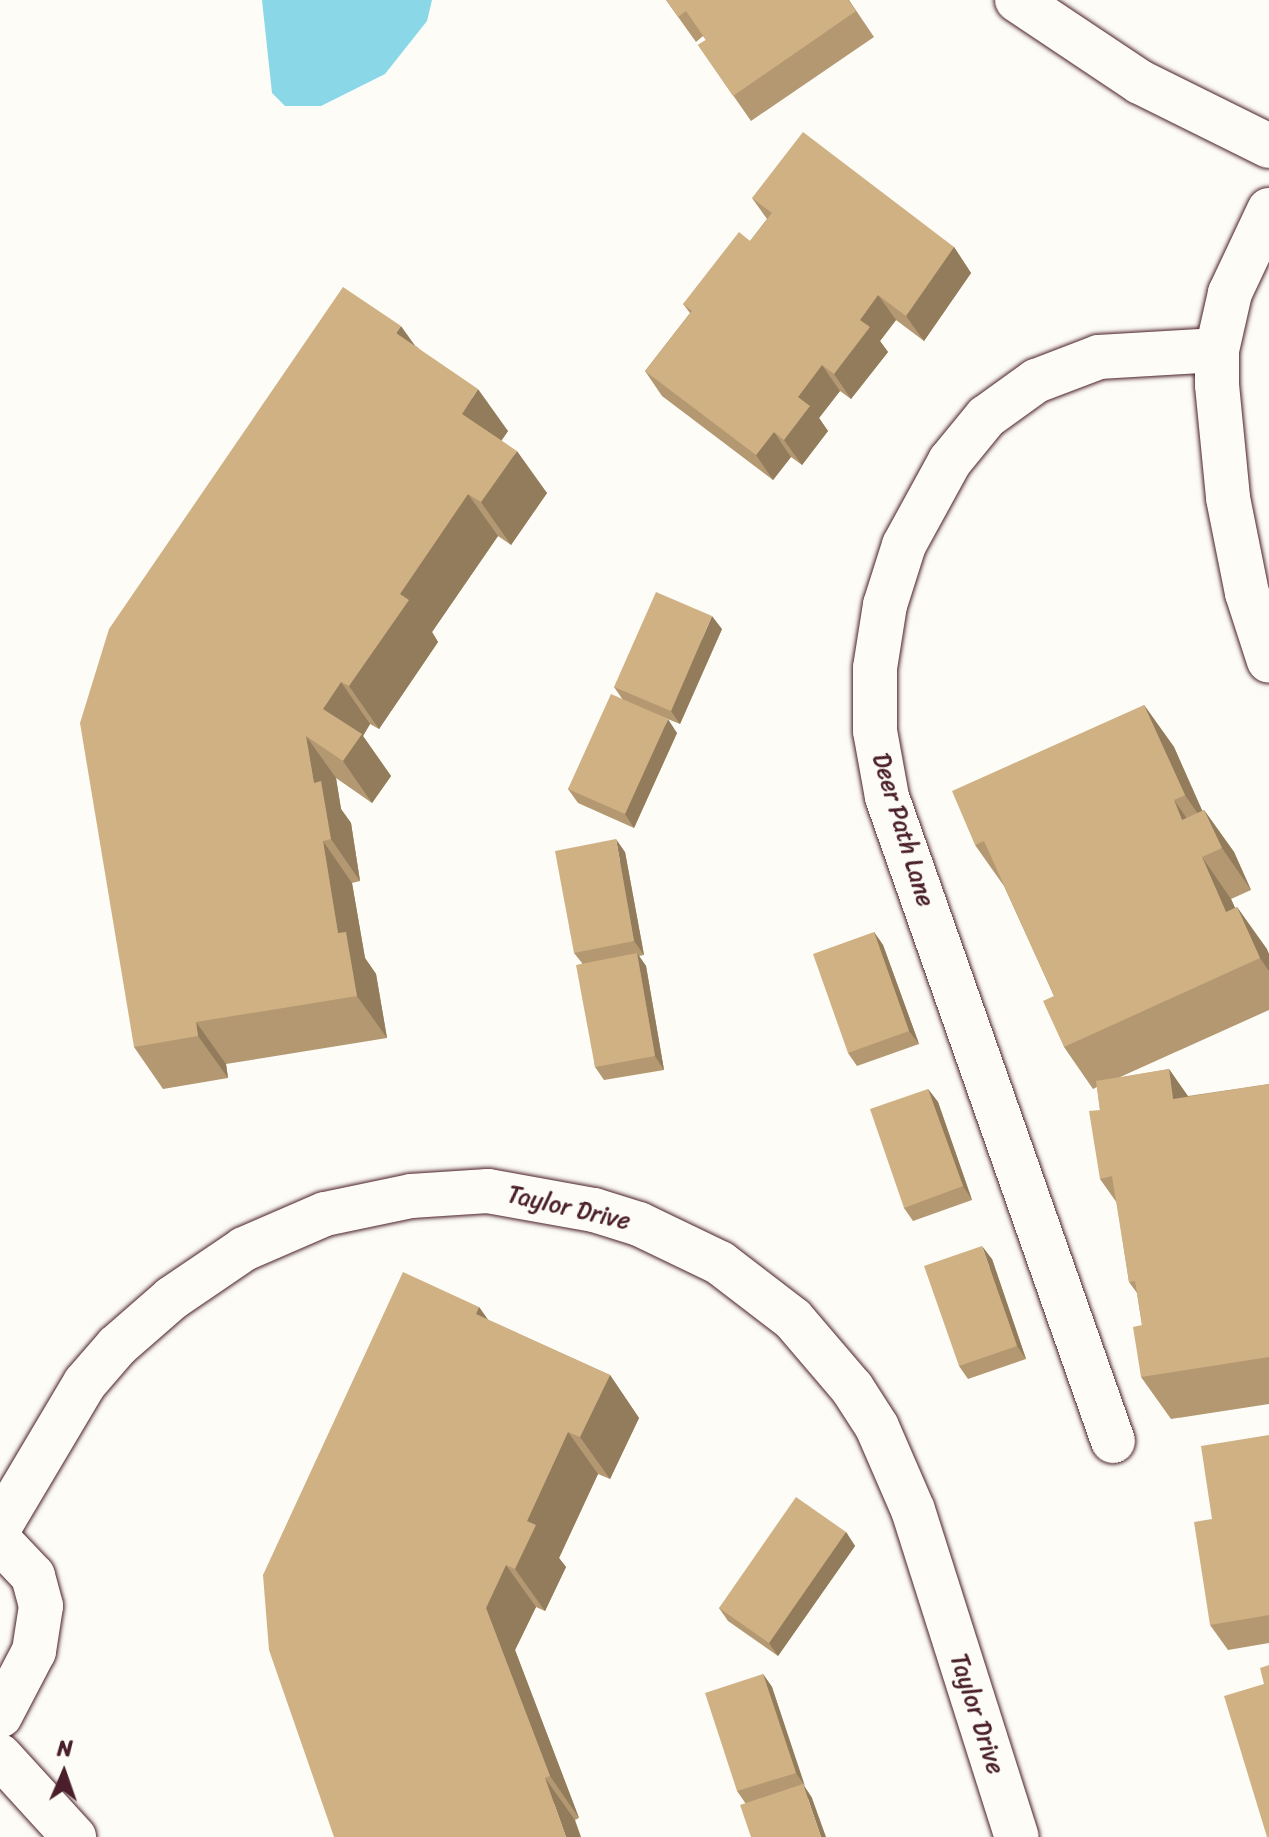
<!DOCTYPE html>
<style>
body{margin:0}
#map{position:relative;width:1269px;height:1837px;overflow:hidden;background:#fdfcf7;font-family:Sriracha,sans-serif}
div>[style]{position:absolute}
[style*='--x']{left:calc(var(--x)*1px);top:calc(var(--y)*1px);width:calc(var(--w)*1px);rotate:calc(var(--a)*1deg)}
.water>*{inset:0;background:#89d7e7}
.roads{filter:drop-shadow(0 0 2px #4a1f2b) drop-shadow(0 0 2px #4a1f2b)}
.minor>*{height:44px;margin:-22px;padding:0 22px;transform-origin:22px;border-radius:22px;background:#fdfcf7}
.wall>*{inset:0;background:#b39872}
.shaded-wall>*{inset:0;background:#927c5c}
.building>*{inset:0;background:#d0b184}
span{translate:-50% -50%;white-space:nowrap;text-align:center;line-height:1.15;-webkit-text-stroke:6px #fdfcf7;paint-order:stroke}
.street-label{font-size:24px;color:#4a1f2b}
.north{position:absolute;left:24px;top:1733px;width:80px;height:80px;-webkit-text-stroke:6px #fdfcf7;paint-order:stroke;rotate:2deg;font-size:22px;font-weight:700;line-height:32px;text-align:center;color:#4a1f2b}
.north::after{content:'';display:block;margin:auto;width:28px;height:36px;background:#4a1f2b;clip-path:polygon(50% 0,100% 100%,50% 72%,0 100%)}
</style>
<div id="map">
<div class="water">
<i style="clip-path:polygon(262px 0,432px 0,427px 21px,385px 74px,321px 106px,285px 106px,272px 93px)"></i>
</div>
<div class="roads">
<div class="minor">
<i style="--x:1017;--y:0;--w:148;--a:33.7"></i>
<i style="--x:1140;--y:82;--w:144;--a:26.4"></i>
<i style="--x:1269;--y:210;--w:92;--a:115.2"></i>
<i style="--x:1230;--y:293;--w:58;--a:102.8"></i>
<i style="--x:1217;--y:350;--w:35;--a:90"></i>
<i style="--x:1217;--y:385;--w:114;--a:84.4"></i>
<i style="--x:1228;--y:498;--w:97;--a:78.7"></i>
<i style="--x:1247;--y:593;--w:71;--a:72.1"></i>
<i style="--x:1113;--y:1441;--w:683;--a:-109.34"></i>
<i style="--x:887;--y:797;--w:67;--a:-100.3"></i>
<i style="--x:875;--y:731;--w:63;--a:-90"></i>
<i style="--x:875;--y:668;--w:64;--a:-81"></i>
<i style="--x:885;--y:605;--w:63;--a:-72.4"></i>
<i style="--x:904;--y:545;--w:96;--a:-61.3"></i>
<i style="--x:950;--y:461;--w:57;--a:-50.7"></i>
<i style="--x:986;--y:417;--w:62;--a:-35.8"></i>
<i style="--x:1036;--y:381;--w:67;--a:-20.9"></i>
<i style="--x:1099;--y:357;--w:118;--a:-3.4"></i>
<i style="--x:0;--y:1526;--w:166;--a:-59.3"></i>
<i style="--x:85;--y:1383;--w:49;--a:-49.1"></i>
<i style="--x:117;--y:1346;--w:73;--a:-41.1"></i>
<i style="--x:172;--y:1298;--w:87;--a:-34.2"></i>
<i style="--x:244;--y:1249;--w:88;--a:-23.4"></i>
<i style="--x:325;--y:1214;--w:88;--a:-11.8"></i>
<i style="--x:411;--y:1196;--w:77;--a:-3.7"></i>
<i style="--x:488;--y:1191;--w:108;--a:10.2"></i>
<i style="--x:594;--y:1210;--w:47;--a:17.3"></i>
<i style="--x:639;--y:1224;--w:90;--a:25.7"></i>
<i style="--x:720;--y:1263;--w:92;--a:37.5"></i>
<i style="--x:793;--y:1319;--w:91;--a:49.5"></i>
<i style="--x:852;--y:1388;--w:46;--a:57.3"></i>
<i style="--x:877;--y:1427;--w:90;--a:66.6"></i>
<i style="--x:913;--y:1510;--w:343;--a:72.4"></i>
<i style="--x:0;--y:1541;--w:48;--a:46.7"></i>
<i style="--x:33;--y:1576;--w:31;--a:75"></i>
<i style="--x:41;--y:1606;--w:46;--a:98.8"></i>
<i style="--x:34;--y:1651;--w:73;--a:117.6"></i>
<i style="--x:0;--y:1756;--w:110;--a:47.6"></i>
</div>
</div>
<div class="wall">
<i style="clip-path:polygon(666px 0,849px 0,874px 37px,751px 121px,698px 45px,706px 40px,703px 36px,696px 42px)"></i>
<i style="clip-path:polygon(752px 198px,954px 247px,971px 273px,924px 341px,896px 320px,880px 341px,888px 352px,851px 399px,840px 391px,819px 418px,828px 431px,802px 465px,791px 457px,773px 480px,662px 396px,645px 371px,690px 313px,683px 304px,750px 241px,767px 219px)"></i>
<i style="clip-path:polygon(416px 346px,508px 431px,501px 441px,547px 493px,511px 545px,498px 536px,432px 632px,438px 642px,379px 729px,370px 724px,363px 736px,391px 776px,372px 803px,336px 778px,341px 809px,351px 823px,360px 881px,352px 883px,365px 958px,376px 974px,387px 1038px,226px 1064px,228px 1078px,163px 1089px,134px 1047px)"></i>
<i style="clip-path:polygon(722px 629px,680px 724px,648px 711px,677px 733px,634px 828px,578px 803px,568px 789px,623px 700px,614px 687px)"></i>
<i style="clip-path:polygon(1144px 705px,1174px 747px,1202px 811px,1204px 810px,1234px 852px,1251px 890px,1231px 899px,1235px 908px,1237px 907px,1269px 954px,1269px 1010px,1118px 1078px,1169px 1069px,1188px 1096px,1269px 1084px,1269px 1404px,1171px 1419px,1141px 1377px,1142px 1325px,1137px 1293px,1129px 1282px,1117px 1203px,1100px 1179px,1100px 1110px,1097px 1087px,1093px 1089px,1064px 1047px,1054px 996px,1004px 886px,975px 845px)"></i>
<i style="clip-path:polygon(625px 852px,644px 955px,639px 956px,646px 966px,664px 1070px,604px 1080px,595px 1067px,582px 963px,574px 953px)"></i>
<i style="clip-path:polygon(874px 932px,883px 945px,919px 1044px,857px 1066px,848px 1053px)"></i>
<i style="clip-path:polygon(928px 1089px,938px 1102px,972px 1200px,913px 1221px,904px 1208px)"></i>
<i style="clip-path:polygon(992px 1259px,1026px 1359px,968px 1379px,959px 1366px)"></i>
<i style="clip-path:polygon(479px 1307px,488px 1320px,610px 1375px,639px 1418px,610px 1479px,598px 1474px,559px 1558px,566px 1567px,545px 1611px,536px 1607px,515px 1650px,579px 1818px,575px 1820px,263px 1575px)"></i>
<i style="clip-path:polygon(1269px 1435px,1269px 1643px,1228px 1650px,1210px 1625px,1212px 1519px)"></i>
<i style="clip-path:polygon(846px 1532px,855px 1546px,778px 1656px,728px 1621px,719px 1608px)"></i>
<i style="clip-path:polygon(763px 1674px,772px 1687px,804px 1786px,812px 1798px,746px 1804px,737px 1791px)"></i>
</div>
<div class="shaded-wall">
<i style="clip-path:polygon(954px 247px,971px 273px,924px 341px,906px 316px)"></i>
<i style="clip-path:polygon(878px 295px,896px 320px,880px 341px,888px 352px,851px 399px,834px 374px,860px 320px)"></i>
<i style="clip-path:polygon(401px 326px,431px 368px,396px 333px)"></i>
<i style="clip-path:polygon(822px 365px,840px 391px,819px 418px,828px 431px,802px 465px,784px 440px,798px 397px)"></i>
<i style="clip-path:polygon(478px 389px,508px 431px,491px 456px,462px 414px)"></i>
<i style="clip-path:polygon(774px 432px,791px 457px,773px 480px,756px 455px)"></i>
<i style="clip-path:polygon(517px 451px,547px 493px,511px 545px,481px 502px)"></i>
<i style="clip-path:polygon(468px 494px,498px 536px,432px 632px,438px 642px,379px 729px,349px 686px,400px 594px)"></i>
<i style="clip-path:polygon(712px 616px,722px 629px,680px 724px,671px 711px)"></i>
<i style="clip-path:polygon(341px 682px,370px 724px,363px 736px,391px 776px,372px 803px,343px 761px,323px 709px)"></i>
<i style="clip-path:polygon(1144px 705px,1174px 747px,1214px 837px,1185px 795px)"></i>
<i style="clip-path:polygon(668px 719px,677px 733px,634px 828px,625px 814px)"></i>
<i style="clip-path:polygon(306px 736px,336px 778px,341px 809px,351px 823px,360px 881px,331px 839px,314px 783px)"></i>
<i style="clip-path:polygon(1174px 800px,1203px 842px,1182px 820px)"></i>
<i style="clip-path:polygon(1204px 810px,1234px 852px,1251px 890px,1222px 848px)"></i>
<i style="clip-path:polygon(616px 839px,625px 852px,644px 955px,634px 941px)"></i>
<i style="clip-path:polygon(323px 841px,352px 883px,365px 958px,376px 974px,387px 1038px,357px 996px,338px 933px)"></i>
<i style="clip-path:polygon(1202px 857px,1231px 899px,1256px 954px,1226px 912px)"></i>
<i style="clip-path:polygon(1237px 907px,1267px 949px,1269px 954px,1269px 971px,1260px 958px)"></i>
<i style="clip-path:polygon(874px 932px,883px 945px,919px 1044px,909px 1031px)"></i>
<i style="clip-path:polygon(637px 953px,646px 966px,664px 1070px,655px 1056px)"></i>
<i style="clip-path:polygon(196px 1022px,226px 1064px,228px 1078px,198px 1036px)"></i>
<i style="clip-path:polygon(1169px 1069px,1198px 1111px,1173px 1099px)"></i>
<i style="clip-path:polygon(928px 1089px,938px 1102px,972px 1200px,963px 1186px)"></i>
<i style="clip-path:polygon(982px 1246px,992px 1259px,1026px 1359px,1017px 1346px)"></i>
<i style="clip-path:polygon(479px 1307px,509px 1349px,476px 1314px)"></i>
<i style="clip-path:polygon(610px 1375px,639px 1418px,610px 1479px,580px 1437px)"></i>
<i style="clip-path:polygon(568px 1432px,598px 1474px,559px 1558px,566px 1567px,545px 1611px,515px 1569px,527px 1521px)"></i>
<i style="clip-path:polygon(846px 1532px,855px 1546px,778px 1656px,769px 1643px)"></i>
<i style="clip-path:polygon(506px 1565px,536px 1607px,515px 1650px,579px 1818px,550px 1776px,486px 1608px)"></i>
<i style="clip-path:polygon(763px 1674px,772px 1687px,805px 1786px,796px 1773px)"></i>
<i style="clip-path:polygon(545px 1778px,575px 1820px,581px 1837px,566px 1837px)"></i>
<i style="clip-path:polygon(803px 1784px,812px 1798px,826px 1837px,821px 1837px)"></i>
</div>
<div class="building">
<i style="clip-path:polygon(666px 0,848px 0,856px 11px,733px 96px,698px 45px,706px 40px,686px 11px,678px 17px)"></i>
<i style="clip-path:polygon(803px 132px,954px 247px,906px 316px,878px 295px,860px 320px,870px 327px,834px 374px,822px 365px,798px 397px,810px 406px,784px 440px,774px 432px,756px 455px,645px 371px,692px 311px,683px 304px,739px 232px,750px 241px,772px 213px,752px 198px)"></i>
<i style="clip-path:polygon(343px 287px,401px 326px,396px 333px,478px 389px,462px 414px,517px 451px,481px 502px,468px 494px,400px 594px,409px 600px,349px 686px,341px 682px,323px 709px,362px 734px,343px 761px,306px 736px,314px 783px,321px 781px,331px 839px,323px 841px,338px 933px,346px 932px,357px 996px,196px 1022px,198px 1036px,134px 1047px,80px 723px,109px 629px)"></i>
<i style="clip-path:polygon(656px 592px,712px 616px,671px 711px,614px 687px)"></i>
<i style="clip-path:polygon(611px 694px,668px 719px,625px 814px,568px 789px)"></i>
<i style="clip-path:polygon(1144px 705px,1185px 795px,1174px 800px,1182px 820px,1204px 810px,1222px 848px,1202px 857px,1226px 912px,1237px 907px,1260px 958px,1064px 1047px,1043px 1001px,1054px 996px,984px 841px,975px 845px,952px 791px)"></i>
<i style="clip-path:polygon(616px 839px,634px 941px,574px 953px,555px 851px)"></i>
<i style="clip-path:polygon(874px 932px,909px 1031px,848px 1053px,813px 954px)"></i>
<i style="clip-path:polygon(637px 953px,655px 1056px,595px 1067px,576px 965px)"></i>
<i style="clip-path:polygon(1169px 1069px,1173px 1099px,1269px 1084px,1269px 1357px,1141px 1377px,1133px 1327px,1142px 1325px,1135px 1281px,1129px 1282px,1112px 1176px,1100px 1179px,1089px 1111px,1100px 1110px,1096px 1081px)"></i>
<i style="clip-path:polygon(928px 1089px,963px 1186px,904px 1208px,870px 1109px)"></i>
<i style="clip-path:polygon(982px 1246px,1017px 1346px,959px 1366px,924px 1266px)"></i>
<i style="clip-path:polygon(403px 1272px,479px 1307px,476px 1314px,610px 1375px,580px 1437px,568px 1432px,527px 1521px,536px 1525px,515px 1569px,506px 1565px,486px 1608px,550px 1776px,545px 1778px,566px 1837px,334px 1837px,269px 1650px,263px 1575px)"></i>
<i style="clip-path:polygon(1269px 1435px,1269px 1615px,1210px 1625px,1194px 1522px,1212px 1519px,1201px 1446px)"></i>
<i style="clip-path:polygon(796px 1497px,846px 1532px,769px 1643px,719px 1608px)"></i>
<i style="clip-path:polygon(1269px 1665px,1269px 1837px,1267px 1837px,1224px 1696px,1264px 1684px,1260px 1668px)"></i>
<i style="clip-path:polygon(763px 1674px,796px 1773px,737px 1791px,705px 1693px)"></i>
<i style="clip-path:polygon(803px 1784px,821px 1837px,751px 1837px,740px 1805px)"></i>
</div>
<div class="street-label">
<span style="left:903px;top:830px;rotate:73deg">Deer Path Lane</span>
<span style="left:569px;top:1208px;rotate:13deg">Taylor Drive</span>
<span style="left:977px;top:1714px;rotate:72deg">Taylor Drive</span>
</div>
<div class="north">N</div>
</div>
